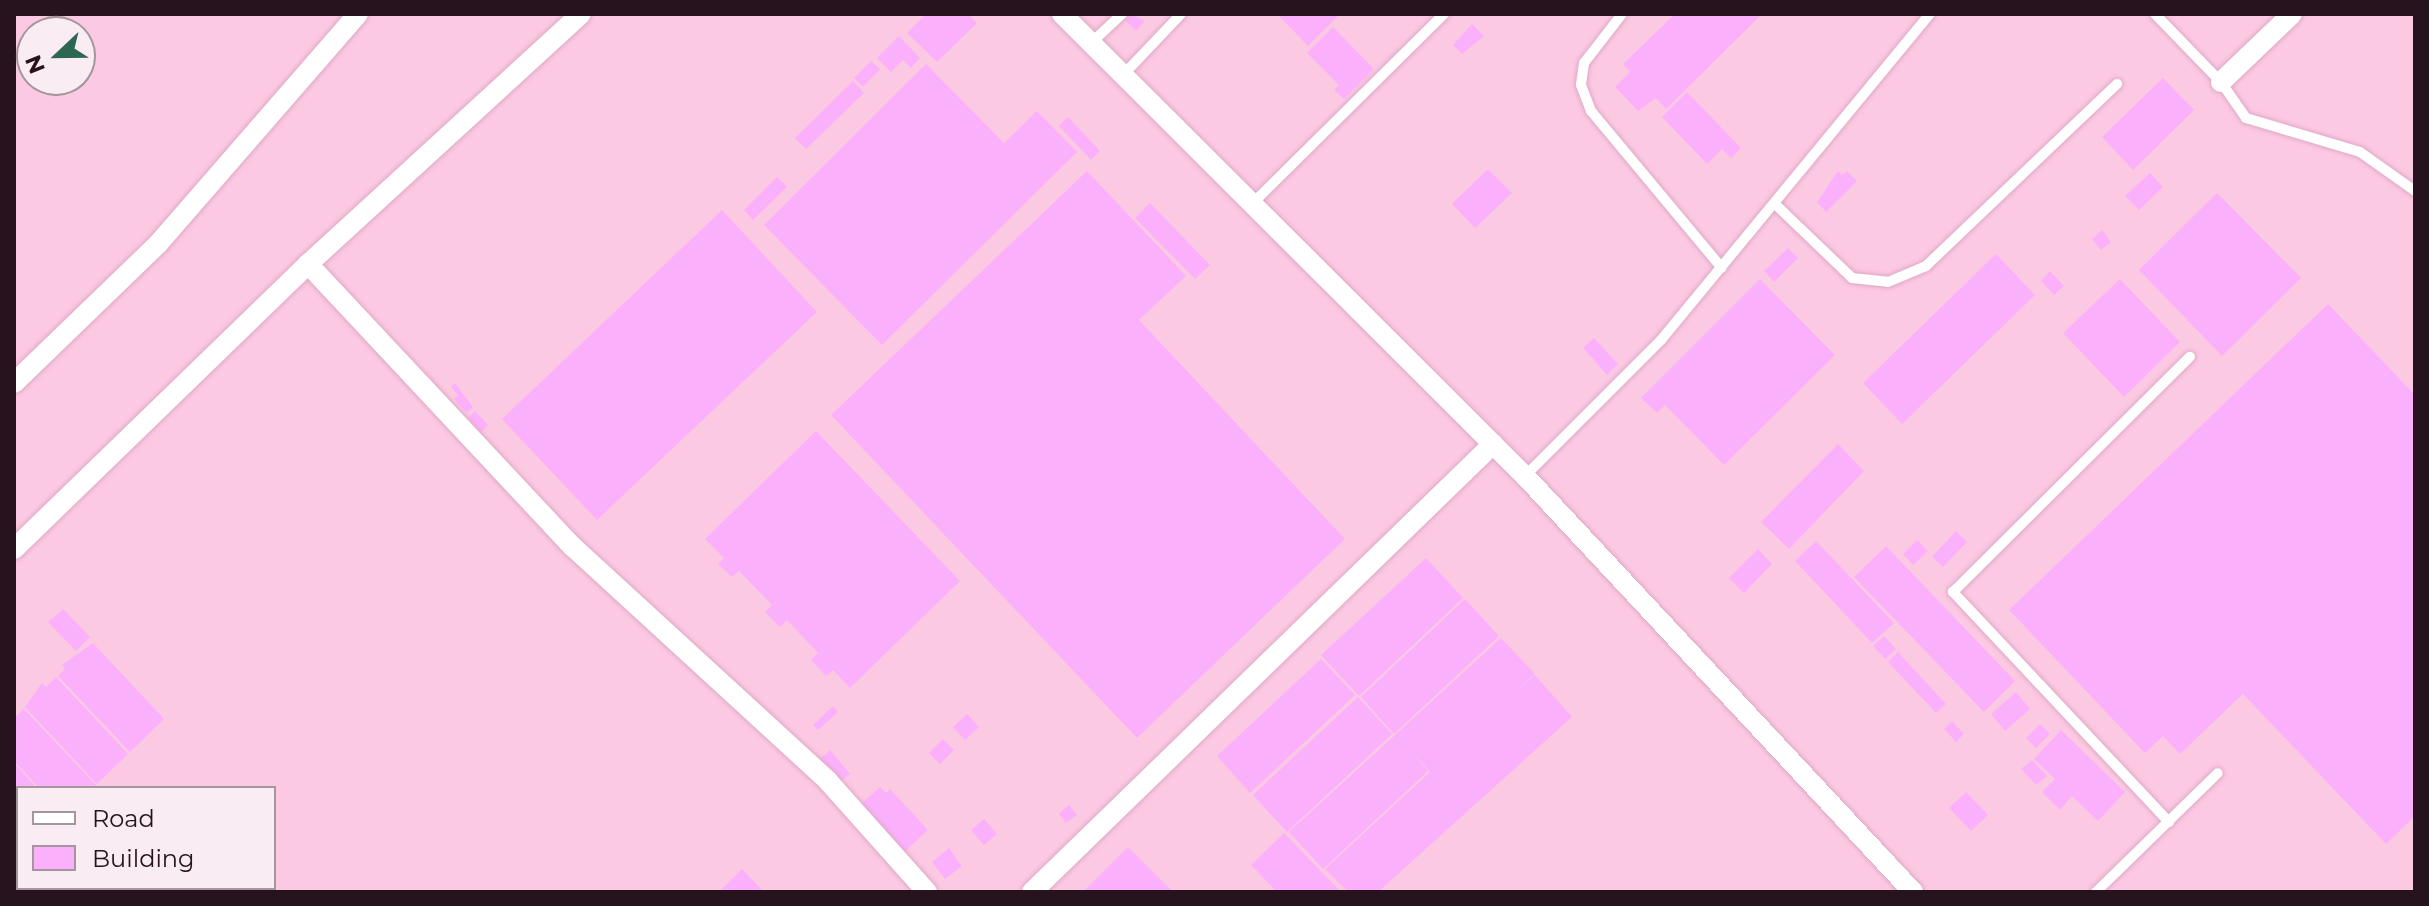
<!DOCTYPE html>
<style>
body{margin:0}
#map{position:relative;width:2429px;height:906px;overflow:hidden;background:#fbd8ea;font-family:Montserrat,sans-serif}
div>[style]{position:absolute}
[style*='--x']{left:calc(var(--x)*1px);top:calc(var(--y)*1px);width:calc(var(--w)*1px);rotate:calc(var(--a)*1deg)}
.built>*{inset:0;background:#fcc9e3}
.building>*{inset:0;background:#fbb0fc}
.roads{filter:drop-shadow(0 0 2px #dfa9c5) drop-shadow(0 0 2px #dfa9c5)}
.lane>*{height:10px;margin:-5px;padding:0 5px;transform-origin:5px;border-radius:5px;background:#fff}
.street>*{height:20px;margin:-10px;padding:0 10px;transform-origin:10px;border-radius:10px;background:#fff}
span{translate:-50% -50%;white-space:nowrap;text-align:center;line-height:1.15;-webkit-text-stroke:7px #f9edf3;paint-order:stroke}
.frame{position:absolute;inset:0;border:16px solid #27131e;pointer-events:none}
.legend{position:absolute;left:16px;top:786px;width:260px;height:104px;box-sizing:border-box;background:#f9edf3;border:2px solid #a5969e;margin:0;padding:10px 14px;list-style:none;font-size:24px;color:#27131e}
.legend li{display:flex;align-items:center;gap:16px;height:40px}
.legend b{width:40px;border:2px solid #a5969e}
.north{position:absolute;left:16px;top:16px;width:80px;height:80px;box-sizing:border-box;background:#f9edf3;border:2px solid #a5969e;border-radius:50%;rotate:248deg;font-size:22px;font-weight:700;line-height:32px;text-align:center;color:#27131e}
.north::after{content:'';display:block;margin:auto;width:28px;height:36px;background:#2c6751;clip-path:polygon(50% 0,100% 100%,50% 72%,0 100%)}
</style>
<div id="map">
<div class="built">
<i style="clip-path:polygon(evenodd,14px 14px,2415px 14px,2415px 892px,14px 892px,14px 14px,32px 32px,80px 32px,80px 80px,32px 80px,32px 32px,14px 14px,18px 788px,274px 788px,274px 888px,18px 888px,18px 788px)"></i>
</div>
<div class="building">
<i style="clip-path:polygon(926px 14px,968px 14px,977px 23px,937px 62px,907px 33px)"></i>
<i style="clip-path:polygon(1131px 14px,1145px 21px,1136px 31px,1125px 20px)"></i>
<i style="clip-path:polygon(1277px 14px,1336px 14px,1338px 16px,1308px 46px)"></i>
<i style="clip-path:polygon(1675px 14px,1762px 14px,1666px 109px,1656px 98px,1638px 111px,1615px 87px,1630px 72px,1623px 64px)"></i>
<i style="clip-path:polygon(1472px 24px,1484px 36px,1462px 54px,1453px 45px)"></i>
<i style="clip-path:polygon(1333px 27px,1374px 69px,1344px 99px,1334px 90px,1339px 85px,1307px 53px)"></i>
<i style="clip-path:polygon(899px 36px,920px 58px,911px 68px,903px 60px,891px 72px,877px 58px)"></i>
<i style="clip-path:polygon(871px 61px,880px 69px,863px 87px,854px 78px)"></i>
<i style="clip-path:polygon(926px 64px,1004px 143px,1037px 111px,1077px 152px,882px 345px,764px 225px)"></i>
<i style="clip-path:polygon(2163px 78px,2194px 110px,2133px 170px,2102px 137px)"></i>
<i style="clip-path:polygon(853px 81px,864px 93px,806px 149px,795px 138px)"></i>
<i style="clip-path:polygon(1687px 92px,1741px 148px,1731px 158px,1722px 149px,1707px 164px,1662px 117px)"></i>
<i style="clip-path:polygon(1068px 117px,1100px 151px,1091px 160px,1059px 126px)"></i>
<i style="clip-path:polygon(1488px 169px,1512px 193px,1475px 228px,1452px 204px)"></i>
<i style="clip-path:polygon(1087px 171px,1186px 276px,1139px 320px,1345px 539px,1137px 738px,831px 415px)"></i>
<i style="clip-path:polygon(1838px 171px,1842px 175px,1847px 171px,1857px 181px,1826px 212px,1817px 202px)"></i>
<i style="clip-path:polygon(2150px 173px,2163px 187px,2139px 210px,2125px 196px)"></i>
<i style="clip-path:polygon(777px 177px,787px 187px,753px 220px,744px 210px)"></i>
<i style="clip-path:polygon(2217px 193px,2301px 278px,2222px 356px,2139px 270px)"></i>
<i style="clip-path:polygon(1150px 203px,1210px 265px,1195px 279px,1135px 218px)"></i>
<i style="clip-path:polygon(722px 210px,817px 312px,597px 520px,502px 419px)"></i>
<i style="clip-path:polygon(2102px 230px,2111px 242px,2101px 250px,2092px 239px)"></i>
<i style="clip-path:polygon(1788px 248px,1798px 258px,1774px 282px,1764px 271px)"></i>
<i style="clip-path:polygon(1996px 254px,2035px 295px,1902px 424px,1863px 383px)"></i>
<i style="clip-path:polygon(2050px 271px,2064px 286px,2054px 295px,2041px 281px)"></i>
<i style="clip-path:polygon(1760px 279px,1835px 355px,1724px 465px,1665px 405px,1657px 413px,1641px 398px)"></i>
<i style="clip-path:polygon(2120px 279px,2180px 342px,2124px 397px,2063px 333px)"></i>
<i style="clip-path:polygon(2328px 304px,2415px 395px,2415px 816px,2386px 844px,2243px 694px,2180px 754px,2163px 736px,2145px 753px,2009px 610px)"></i>
<i style="clip-path:polygon(1594px 338px,1618px 364px,1607px 375px,1583px 348px)"></i>
<i style="clip-path:polygon(455px 383px,473px 407px,467px 413px,454px 399px,458px 395px,451px 387px)"></i>
<i style="clip-path:polygon(475px 411px,488px 425px,481px 432px,468px 418px)"></i>
<i style="clip-path:polygon(816px 431px,960px 581px,850px 688px,833px 670px,826px 676px,811px 660px,818px 653px,787px 620px,780px 627px,765px 612px,772px 605px,739px 571px,732px 577px,718px 564px,724px 558px,705px 539px)"></i>
<i style="clip-path:polygon(1838px 444px,1864px 471px,1789px 549px,1761px 522px)"></i>
<i style="clip-path:polygon(1956px 531px,1967px 542px,1943px 567px,1932px 557px)"></i>
<i style="clip-path:polygon(1917px 540px,1928px 551px,1913px 565px,1903px 554px)"></i>
<i style="clip-path:polygon(1816px 541px,1894px 623px,1872px 643px,1795px 561px)"></i>
<i style="clip-path:polygon(1886px 546px,2015px 681px,1984px 712px,1854px 577px)"></i>
<i style="clip-path:polygon(1758px 549px,1772px 564px,1744px 593px,1729px 578px)"></i>
<i style="clip-path:polygon(1426px 558px,1463px 598px,1359px 696px,1321px 655px)"></i>
<i style="clip-path:polygon(1465px 599px,1499px 636px,1394px 734px,1361px 697px)"></i>
<i style="clip-path:polygon(63px 609px,90px 637px,76px 651px,48px 622px)"></i>
<i style="clip-path:polygon(1884px 636px,1896px 649px,1885px 659px,1873px 646px)"></i>
<i style="clip-path:polygon(1501px 638px,1535px 674px,1510px 696px,1535px 675px,1572px 717px,1378px 892px,1348px 892px,1325px 869px,1430px 772px,1403px 743px,1428px 771px,1323px 869px,1289px 832px)"></i>
<i style="clip-path:polygon(93px 643px,164px 719px,130px 752px,58px 676px,65px 669px,62px 665px)"></i>
<i style="clip-path:polygon(1898px 652px,1946px 704px,1936px 713px,1888px 662px)"></i>
<i style="clip-path:polygon(1321px 659px,1355px 695px,1250px 793px,1217px 756px)"></i>
<i style="clip-path:polygon(56px 677px,128px 754px,97px 784px,25px 707px,42px 683px,46px 687px)"></i>
<i style="clip-path:polygon(2016px 692px,2030px 709px,2005px 731px,1991px 714px)"></i>
<i style="clip-path:polygon(1358px 697px,1392px 734px,1287px 832px,1253px 795px)"></i>
<i style="clip-path:polygon(833px 706px,838px 712px,818px 730px,813px 725px)"></i>
<i style="clip-path:polygon(24px 709px,96px 785px,93px 788px,39px 788px,14px 761px,14px 718px)"></i>
<i style="clip-path:polygon(967px 714px,979px 727px,965px 740px,953px 727px)"></i>
<i style="clip-path:polygon(1952px 721px,1964px 734px,1956px 742px,1944px 729px)"></i>
<i style="clip-path:polygon(2040px 724px,2050px 734px,2036px 748px,2026px 738px)"></i>
<i style="clip-path:polygon(2061px 730px,2125px 792px,2098px 821px,2072px 796px,2060px 810px,2042px 792px,2055px 779px,2034px 759px)"></i>
<i style="clip-path:polygon(943px 739px,954px 750px,940px 764px,929px 753px)"></i>
<i style="clip-path:polygon(830px 750px,850px 774px,838px 783px,819px 760px)"></i>
<i style="clip-path:polygon(2032px 760px,2047px 776px,2036px 785px,2021px 769px)"></i>
<i style="clip-path:polygon(14px 763px,37px 788px,18px 788px,18px 832px)"></i>
<i style="clip-path:polygon(880px 787px,886px 793px,890px 789px,928px 830px,904px 852px,860px 805px)"></i>
<i style="clip-path:polygon(1966px 792px,1988px 815px,1971px 831px,1949px 808px)"></i>
<i style="clip-path:polygon(1069px 805px,1077px 815px,1066px 823px,1059px 814px)"></i>
<i style="clip-path:polygon(984px 819px,997px 834px,984px 845px,971px 830px)"></i>
<i style="clip-path:polygon(1284px 833px,1341px 892px,1277px 892px,1251px 865px)"></i>
<i style="clip-path:polygon(1128px 847px,1173px 892px,1083px 892px)"></i>
<i style="clip-path:polygon(949px 848px,962px 866px,945px 879px,932px 862px)"></i>
<i style="clip-path:polygon(742px 869px,764px 892px,719px 892px)"></i>
</div>
<div class="roads">
<div class="lane">
<i style="--x:1622;--y:14;--w:62;--a:127.8"></i>
<i style="--x:1584;--y:63;--w:22;--a:98"></i>
<i style="--x:1581;--y:85;--w:28;--a:69"></i>
<i style="--x:1591;--y:111;--w:204;--a:50.2"></i>
<i style="--x:2155;--y:14;--w:95;--a:45.9"></i>
<i style="--x:2221;--y:82;--w:44;--a:55.2"></i>
<i style="--x:2246;--y:118;--w:119;--a:16.6"></i>
<i style="--x:2360;--y:152;--w:67;--a:35.3"></i>
<i style="--x:1090;--y:44;--w:44;--a:-43.2"></i>
<i style="--x:1123;--y:75;--w:84;--a:-46.4"></i>
<i style="--x:1255;--y:201;--w:266;--a:-44.7"></i>
<i style="--x:1776;--y:205;--w:105;--a:43.8"></i>
<i style="--x:1852;--y:278;--w:36;--a:6"></i>
<i style="--x:1888;--y:282;--w:41;--a:-22.8"></i>
<i style="--x:1926;--y:266;--w:264;--a:-43.6"></i>
<i style="--x:1525;--y:476;--w:192;--a:-45"></i>
<i style="--x:1661;--y:340;--w:423;--a:-50.5"></i>
<i style="--x:2169;--y:822;--w:316;--a:-133.2"></i>
<i style="--x:1953;--y:592;--w:334;--a:-44.8"></i>
<i style="--x:2096;--y:892;--w:170;--a:-44.3"></i>
</div>
<div class="street">
<i style="--x:1062;--y:14;--w:654;--a:44.94"></i>
<i style="--x:1525;--y:476;--w:569;--a:46.99"></i>
<i style="--x:2221;--y:82;--w:98;--a:-43.8"></i>
<i style="--x:308;--y:264;--w:388;--a:46.9"></i>
<i style="--x:573;--y:547;--w:346;--a:42.5"></i>
<i style="--x:828;--y:781;--w:149;--a:48.3"></i>
<i style="--x:14;--y:383;--w:200;--a:-44"></i>
<i style="--x:158;--y:244;--w:305;--a:-49"></i>
<i style="--x:14;--y:549;--w:409;--a:-44.1"></i>
<i style="--x:308;--y:264;--w:370;--a:-42.5"></i>
<i style="--x:1032;--y:892;--w:643;--a:-44.18"></i>
</div>
</div>
<div class="frame"></div>
<ul class="legend">
<li><b style="height:10px;background:#fff"></b>Road</li>
<li><b style="height:22px;background:#fbb0fc"></b>Building</li>
</ul>
<div class="north">N</div>
</div>
